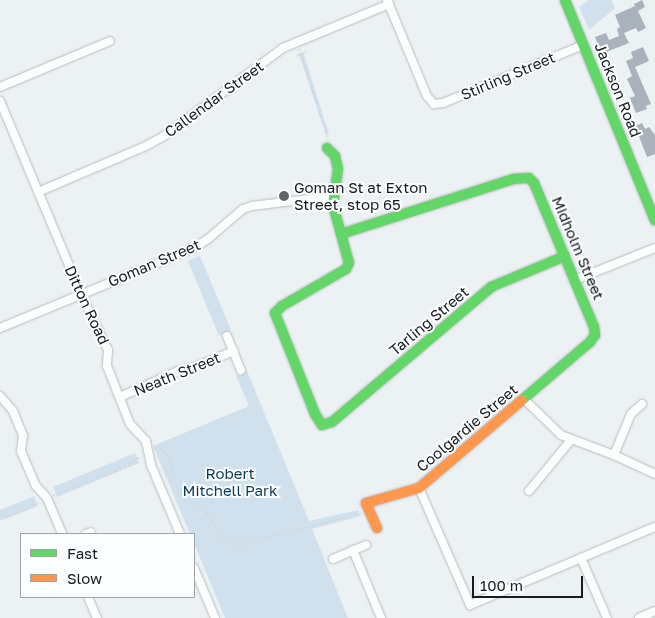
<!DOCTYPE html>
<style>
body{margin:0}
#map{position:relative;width:655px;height:618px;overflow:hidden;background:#ecf1f4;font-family:"Golos Text",sans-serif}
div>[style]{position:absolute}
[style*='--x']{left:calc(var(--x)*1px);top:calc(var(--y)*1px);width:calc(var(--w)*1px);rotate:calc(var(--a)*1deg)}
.green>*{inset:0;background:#d0e0ed}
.building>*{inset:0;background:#aab3bb}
.path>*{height:1px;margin-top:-0.5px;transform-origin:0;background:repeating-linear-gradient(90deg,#d1d2d4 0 2.5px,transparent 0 5px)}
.roads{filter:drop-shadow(0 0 1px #b8bcbe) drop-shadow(0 0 1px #b8bcbe)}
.street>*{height:8px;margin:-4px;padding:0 4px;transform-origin:4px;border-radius:4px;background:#fcfdfd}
.fast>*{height:10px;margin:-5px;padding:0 5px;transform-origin:5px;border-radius:5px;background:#63d668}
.slow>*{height:10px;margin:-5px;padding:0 5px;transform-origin:5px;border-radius:5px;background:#ff974d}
.dots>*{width:14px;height:14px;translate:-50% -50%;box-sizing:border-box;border:2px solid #fbfdfe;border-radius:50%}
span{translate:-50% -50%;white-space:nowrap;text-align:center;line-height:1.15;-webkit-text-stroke:4px #fbfdfe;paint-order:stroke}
.street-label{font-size:15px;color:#181b1d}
.poi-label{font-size:15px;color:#181b1d}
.left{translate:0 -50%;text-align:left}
.park-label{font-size:15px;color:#093b59}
.legend{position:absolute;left:20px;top:533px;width:175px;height:65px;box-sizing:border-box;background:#fbfdfe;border:1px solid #a0a3a4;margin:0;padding:6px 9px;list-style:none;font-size:15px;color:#181b1d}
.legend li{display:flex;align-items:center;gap:10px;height:25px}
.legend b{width:25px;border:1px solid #a0a3a4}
.scale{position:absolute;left:472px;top:576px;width:111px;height:22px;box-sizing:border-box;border:2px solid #181b1d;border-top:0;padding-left:6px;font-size:15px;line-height:18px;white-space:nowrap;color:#181b1d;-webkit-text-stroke:4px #fbfdfe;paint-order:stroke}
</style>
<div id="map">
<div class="green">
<i style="clip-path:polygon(589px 0,611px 0,615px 8px,589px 30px,579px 7px)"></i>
<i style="clip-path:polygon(306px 51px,304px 55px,329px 134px,326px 135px,300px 57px,296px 55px)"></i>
<i style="clip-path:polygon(200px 256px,231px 330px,219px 336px,188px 261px)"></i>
<i style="clip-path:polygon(247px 371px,309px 521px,358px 510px,361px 516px,312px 529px,348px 618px,225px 618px,194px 543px,194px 534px,190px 534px,153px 446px,249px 406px,236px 376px)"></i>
<i style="clip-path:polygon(135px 453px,139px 463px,57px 497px,53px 487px)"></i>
<i style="clip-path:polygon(34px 496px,38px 506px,0 521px,0 510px)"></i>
</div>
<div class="building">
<i style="clip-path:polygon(642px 0,645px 7px,638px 11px,646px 28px,638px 32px,636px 28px,624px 33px,629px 43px,601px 54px,595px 37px,606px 33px,609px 40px,619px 36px,617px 29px,620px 27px,615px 15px,635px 6px,634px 4px)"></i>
<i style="clip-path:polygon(643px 47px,649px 61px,635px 67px,651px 104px,646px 106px,647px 109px,636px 113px,630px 98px,635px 96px,627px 79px,632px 76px,626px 61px,633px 58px,631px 52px)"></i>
<i style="clip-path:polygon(642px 123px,645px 129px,649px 127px,655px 135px,655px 154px,647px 157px,635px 126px)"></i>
</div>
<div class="path">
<i style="--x:299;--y:48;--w:96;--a:72.5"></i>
<i style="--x:155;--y:448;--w:4;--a:-14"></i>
<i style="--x:159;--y:447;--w:13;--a:42"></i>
<i style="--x:169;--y:456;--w:35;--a:77"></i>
<i style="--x:177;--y:490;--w:36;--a:37"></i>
<i style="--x:206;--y:512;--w:33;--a:57"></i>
<i style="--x:224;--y:540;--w:16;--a:15"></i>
<i style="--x:239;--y:544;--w:126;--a:-14.3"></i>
<i style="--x:53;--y:495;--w:66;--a:-21.2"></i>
<i style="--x:115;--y:471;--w:30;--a:-30"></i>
<i style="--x:0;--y:515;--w:10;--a:6"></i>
<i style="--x:10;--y:516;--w:34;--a:-26"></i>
</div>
<div class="roads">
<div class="street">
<i style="--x:387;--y:0;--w:104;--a:67.4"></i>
<i style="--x:427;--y:96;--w:11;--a:49"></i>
<i style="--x:434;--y:104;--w:9;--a:-6"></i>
<i style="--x:443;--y:103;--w:152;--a:-22.5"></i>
<i style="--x:0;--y:87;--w:119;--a:-22.7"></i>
<i style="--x:0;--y:101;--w:209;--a:67.2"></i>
<i style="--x:81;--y:294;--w:62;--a:64.3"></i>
<i style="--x:108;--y:350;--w:16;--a:94"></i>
<i style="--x:107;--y:366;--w:62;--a:68.4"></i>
<i style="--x:130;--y:424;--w:23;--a:47"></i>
<i style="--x:146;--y:441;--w:25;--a:78"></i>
<i style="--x:151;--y:465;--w:75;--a:67.2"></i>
<i style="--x:38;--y:192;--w:117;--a:-23.1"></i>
<i style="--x:146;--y:146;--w:21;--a:-29"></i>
<i style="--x:164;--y:136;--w:148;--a:-36.5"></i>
<i style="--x:283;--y:48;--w:115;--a:-22.5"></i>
<i style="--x:575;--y:280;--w:86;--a:-21.8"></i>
<i style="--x:0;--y:328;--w:208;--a:-22.4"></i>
<i style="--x:192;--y:249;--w:19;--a:-32"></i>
<i style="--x:208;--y:239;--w:46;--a:-40.6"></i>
<i style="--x:243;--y:209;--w:9;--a:-18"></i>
<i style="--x:252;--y:206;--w:83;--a:-7"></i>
<i style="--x:227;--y:336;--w:37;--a:68"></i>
<i style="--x:0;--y:396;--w:20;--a:49"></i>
<i style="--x:13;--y:411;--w:27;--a:68"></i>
<i style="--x:23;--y:436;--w:15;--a:98"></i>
<i style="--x:21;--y:451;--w:38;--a:67"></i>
<i style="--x:36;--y:486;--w:16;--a:47"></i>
<i style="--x:47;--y:498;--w:39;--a:67"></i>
<i style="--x:120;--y:397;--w:64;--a:-24.1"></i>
<i style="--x:178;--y:371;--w:17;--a:-13"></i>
<i style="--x:195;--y:367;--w:42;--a:-22.3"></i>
<i style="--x:524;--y:399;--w:52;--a:44.2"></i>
<i style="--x:561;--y:435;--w:57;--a:20.7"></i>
<i style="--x:614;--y:455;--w:45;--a:24.9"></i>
<i style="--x:614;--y:455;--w:44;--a:-67.5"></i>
<i style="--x:631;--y:414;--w:15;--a:-42"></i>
<i style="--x:419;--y:488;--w:128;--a:66.4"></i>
<i style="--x:470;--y:605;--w:201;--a:-22.9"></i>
<i style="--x:529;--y:491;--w:66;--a:-50.5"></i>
<i style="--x:86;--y:534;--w:5;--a:-22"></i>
<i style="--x:353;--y:550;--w:74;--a:67.6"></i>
<i style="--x:581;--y:558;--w:65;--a:66.6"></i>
<i style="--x:333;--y:559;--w:36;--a:-23"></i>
<i style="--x:194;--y:568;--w:54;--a:67.2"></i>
<i style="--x:88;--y:597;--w:23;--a:67"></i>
<i style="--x:639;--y:618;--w:17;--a:-24"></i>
</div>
<div class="fast">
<i style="--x:565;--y:0;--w:238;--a:67.8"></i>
<i style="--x:327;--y:148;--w:11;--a:45"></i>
<i style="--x:335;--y:156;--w:13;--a:77"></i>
<i style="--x:338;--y:169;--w:36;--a:98"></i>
<i style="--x:333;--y:205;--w:60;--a:74.6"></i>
<i style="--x:349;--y:263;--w:7;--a:117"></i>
<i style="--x:346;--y:269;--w:74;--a:150"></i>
<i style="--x:282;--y:306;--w:10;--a:135"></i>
<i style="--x:275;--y:313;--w:109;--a:68.4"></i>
<i style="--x:315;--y:414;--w:13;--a:58"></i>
<i style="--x:322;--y:425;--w:10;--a:-17"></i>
<i style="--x:332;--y:422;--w:209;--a:-40.3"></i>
<i style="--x:491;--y:287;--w:80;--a:-22.7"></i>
<i style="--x:341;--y:234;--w:181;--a:-17.7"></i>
<i style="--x:513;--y:179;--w:16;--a:-4"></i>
<i style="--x:529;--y:178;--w:7;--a:45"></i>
<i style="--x:534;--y:183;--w:156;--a:67.4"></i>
<i style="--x:594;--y:327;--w:8;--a:83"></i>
<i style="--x:595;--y:335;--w:9;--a:126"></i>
<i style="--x:590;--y:342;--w:89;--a:139.5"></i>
</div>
<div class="slow">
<i style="--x:377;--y:528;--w:27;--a:-114"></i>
<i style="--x:366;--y:503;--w:55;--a:-15.8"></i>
<i style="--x:419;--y:488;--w:135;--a:-40.5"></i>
</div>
</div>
<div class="dots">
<i style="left:284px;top:196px;background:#626668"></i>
</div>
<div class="street-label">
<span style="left:508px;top:76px;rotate:-23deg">Stirling Street</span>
<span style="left:618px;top:90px;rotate:68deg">Jackson Road</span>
<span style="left:214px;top:99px;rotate:-36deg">Callendar Street</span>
<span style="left:578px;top:248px;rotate:67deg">Midholm Street</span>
<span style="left:154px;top:263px;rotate:-23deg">Goman Street</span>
<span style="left:87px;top:305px;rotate:65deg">Ditton Road</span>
<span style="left:429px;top:321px;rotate:-40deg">Tarling Street</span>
<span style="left:177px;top:374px;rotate:-22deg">Neath Street</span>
<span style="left:467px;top:428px;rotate:-40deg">Coolgardie Street</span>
</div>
<div class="poi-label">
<span class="left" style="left:294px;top:196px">Goman St at Exton<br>Street, stop 65</span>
</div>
<div class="park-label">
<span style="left:230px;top:482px">Robert<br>Mitchell Park</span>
</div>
<ul class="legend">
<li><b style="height:6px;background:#63d668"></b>Fast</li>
<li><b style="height:6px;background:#ff974d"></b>Slow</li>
</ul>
<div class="scale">100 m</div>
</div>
